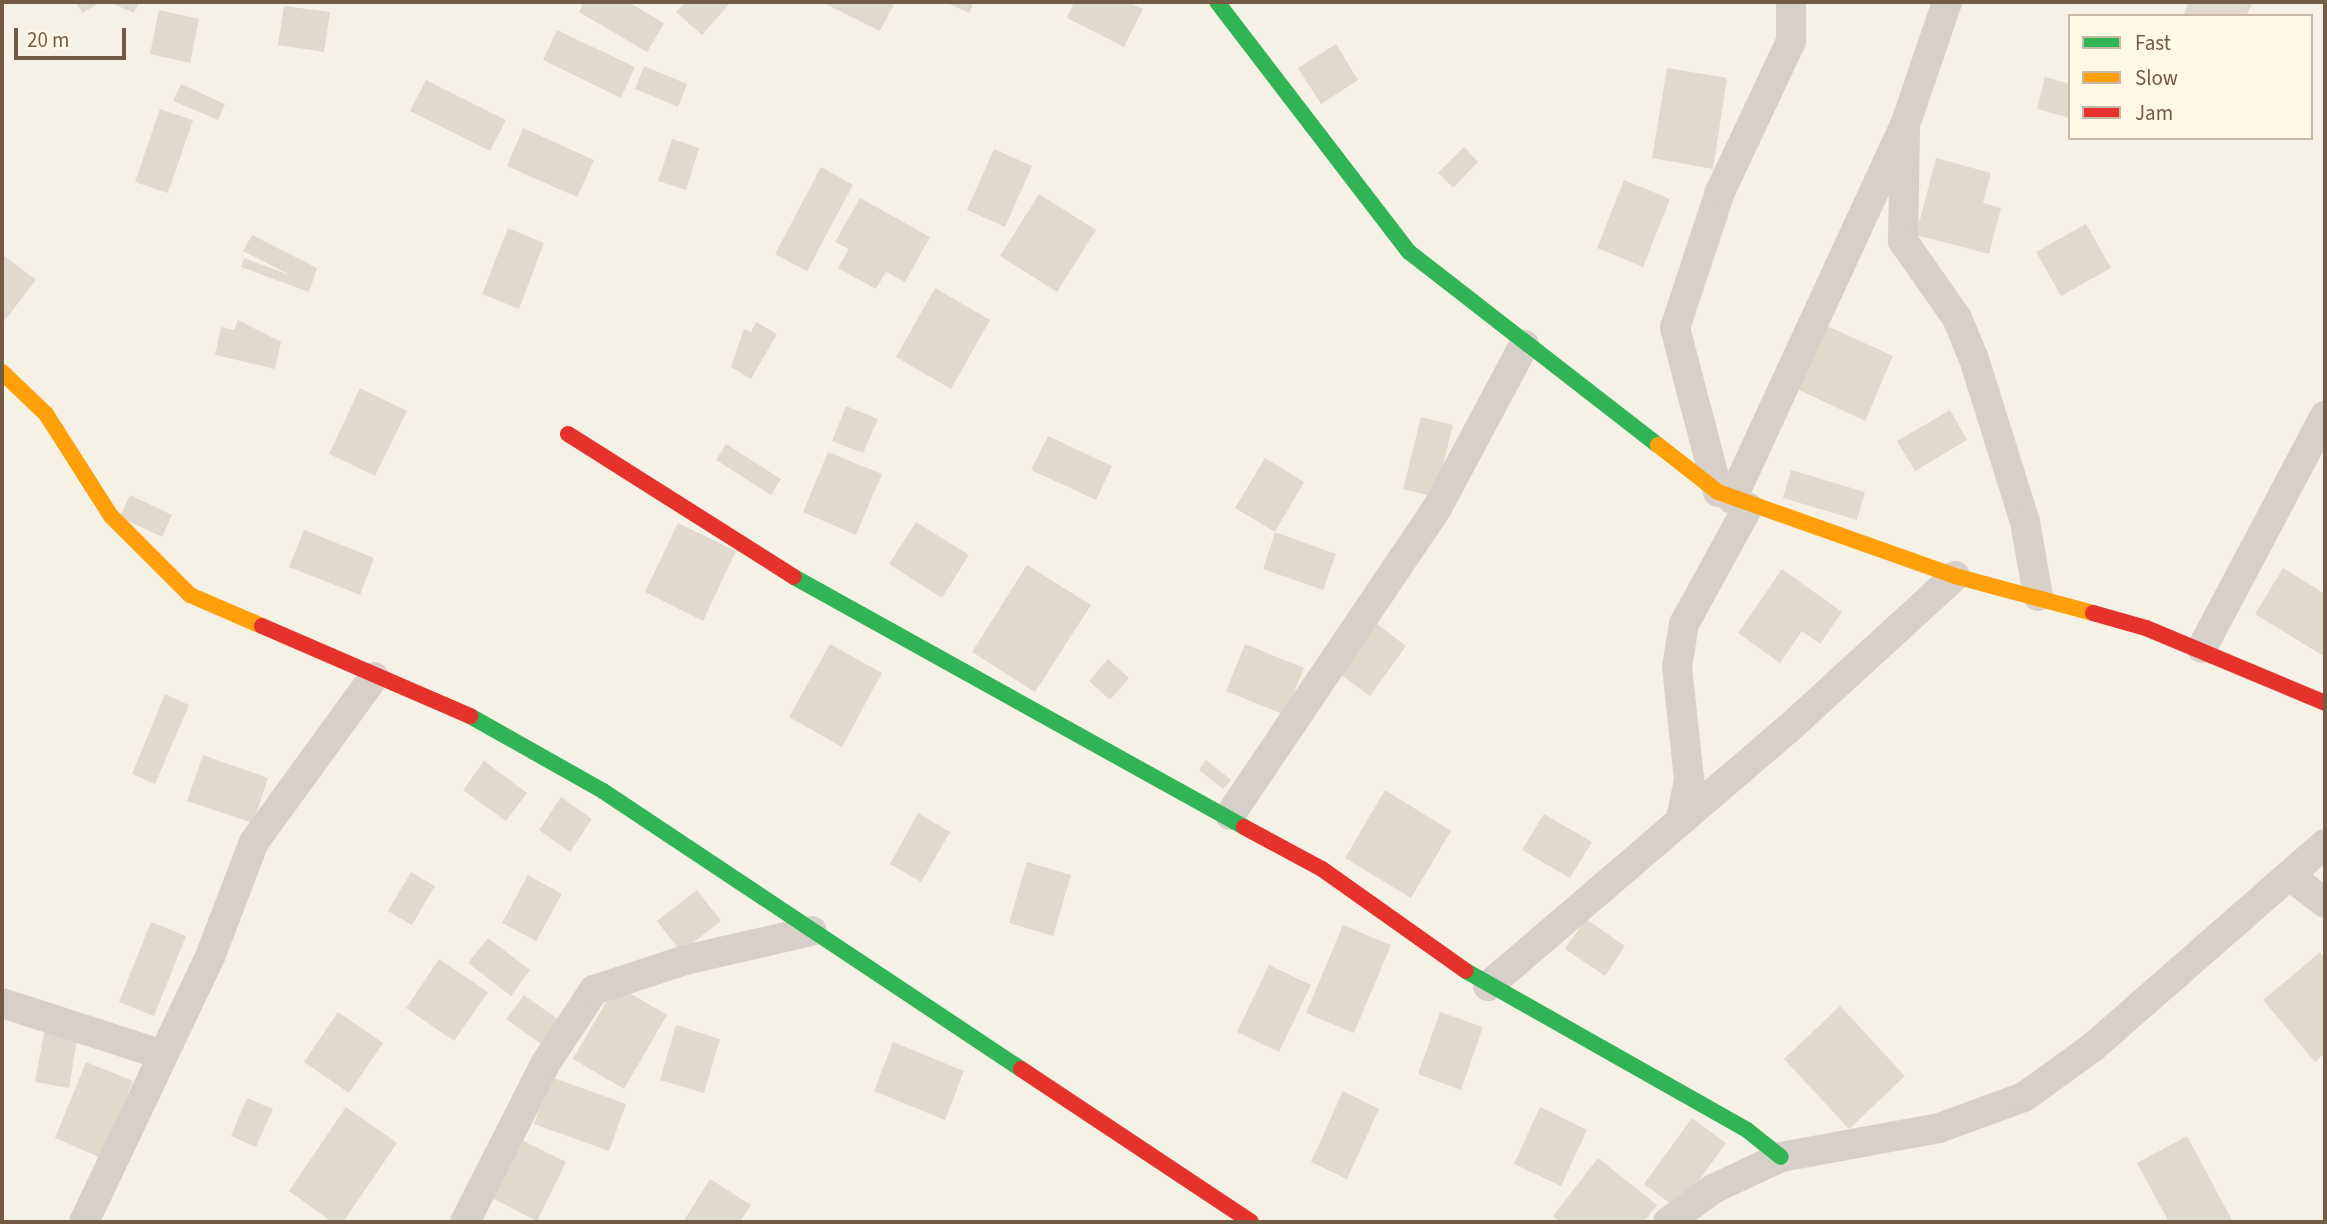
<!DOCTYPE html>
<style>
body{margin:0}
#map{position:relative;width:2327px;height:1224px;overflow:hidden;background:#f6f1e5;font-family:"Source Sans 3",sans-serif}
div>[style]{position:absolute}
[style*='--x']{left:calc(var(--x)*1px);top:calc(var(--y)*1px);width:calc(var(--w)*1px);rotate:calc(var(--a)*1deg)}
.building>*{inset:0;background:#e2d9cd}
.street>*{height:30px;margin:-15px;padding:0 15px;transform-origin:15px;border-radius:15px;background:#d7d0c8}
.fast>*{height:16px;margin:-8px;padding:0 8px;transform-origin:8px;border-radius:8px;background:#30b455}
.slow>*{height:16px;margin:-8px;padding:0 8px;transform-origin:8px;border-radius:8px;background:#ff9f0a}
.jam>*{height:16px;margin:-8px;padding:0 8px;transform-origin:8px;border-radius:8px;background:#e5322d}
span{translate:-50% -50%;white-space:nowrap;text-align:center;line-height:1.15;-webkit-text-stroke:6px #fff8e5;paint-order:stroke}
.frame{position:absolute;inset:0;border:4px solid #745b45;pointer-events:none}
.legend{position:absolute;left:2068px;top:14px;width:245px;height:126px;box-sizing:border-box;background:#fff8e5;border:2px solid #c7b9a5;margin:0;padding:9px 12px;list-style:none;font-size:21px;color:#745b45}
.legend li{display:flex;align-items:center;gap:14px;height:35px}
.legend b{width:35px;border:2px solid #c7b9a5}
.scale{position:absolute;left:14px;top:28px;width:112px;height:32px;box-sizing:border-box;border:4px solid #745b45;border-top:0;padding-left:9px;font-size:21px;line-height:24px;white-space:nowrap;color:#745b45;-webkit-text-stroke:5px #fff8e5;paint-order:stroke}
</style>
<div id="map">
<div class="building">
<i style="clip-path:polygon(101px 2px,82px 13px,77px 4px,80px 2px)"></i>
<i style="clip-path:polygon(109px 2px,139px 2px,134px 13px)"></i>
<i style="clip-path:polygon(584px 2px,628px 2px,664px 23px,647px 52px,579px 12px)"></i>
<i style="clip-path:polygon(685px 2px,731px 2px,702px 35px,676px 12px)"></i>
<i style="clip-path:polygon(822px 2px,895px 2px,880px 31px)"></i>
<i style="clip-path:polygon(945px 2px,974px 2px,969px 13px)"></i>
<i style="clip-path:polygon(1074px 2px,1128px 2px,1143px 9px,1124px 47px,1067px 18px)"></i>
<i style="clip-path:polygon(2189px 2px,2253px 2px,2246px 16px,2183px 16px)"></i>
<i style="clip-path:polygon(284px 6px,330px 12px,324px 52px,278px 45px)"></i>
<i style="clip-path:polygon(159px 10px,199px 19px,190px 63px,150px 54px)"></i>
<i style="clip-path:polygon(557px 30px,635px 67px,621px 98px,543px 60px)"></i>
<i style="clip-path:polygon(1336px 44px,1358px 80px,1321px 104px,1298px 68px)"></i>
<i style="clip-path:polygon(644px 66px,687px 84px,678px 107px,635px 89px)"></i>
<i style="clip-path:polygon(1667px 68px,1727px 78px,1713px 169px,1652px 158px)"></i>
<i style="clip-path:polygon(2045px 77px,2070px 84px,2070px 118px,2037px 109px)"></i>
<i style="clip-path:polygon(426px 80px,506px 120px,490px 151px,410px 111px)"></i>
<i style="clip-path:polygon(181px 84px,225px 104px,218px 120px,173px 101px)"></i>
<i style="clip-path:polygon(160px 109px,193px 120px,168px 193px,135px 182px)"></i>
<i style="clip-path:polygon(523px 128px,594px 160px,577px 197px,507px 166px)"></i>
<i style="clip-path:polygon(672px 139px,699px 148px,686px 190px,658px 181px)"></i>
<i style="clip-path:polygon(1464px 147px,1478px 162px,1453px 188px,1438px 173px)"></i>
<i style="clip-path:polygon(994px 149px,1032px 166px,1005px 227px,967px 210px)"></i>
<i style="clip-path:polygon(1936px 158px,1991px 173px,1983px 203px,2001px 208px,1989px 254px,1916px 235px)"></i>
<i style="clip-path:polygon(821px 167px,853px 185px,807px 271px,775px 254px)"></i>
<i style="clip-path:polygon(1624px 180px,1670px 199px,1643px 267px,1597px 248px)"></i>
<i style="clip-path:polygon(1039px 194px,1096px 230px,1057px 292px,1000px 256px)"></i>
<i style="clip-path:polygon(860px 198px,930px 237px,905px 282px,886px 272px,876px 289px,838px 268px,849px 249px,835px 242px)"></i>
<i style="clip-path:polygon(2086px 224px,2111px 268px,2061px 296px,2036px 252px)"></i>
<i style="clip-path:polygon(508px 228px,544px 243px,519px 309px,482px 294px)"></i>
<i style="clip-path:polygon(252px 235px,317px 268px,309px 292px,241px 267px,244px 258px,292px 276px,243px 251px)"></i>
<i style="clip-path:polygon(2px 254px,36px 280px,2px 324px)"></i>
<i style="clip-path:polygon(935px 288px,990px 320px,951px 389px,896px 357px)"></i>
<i style="clip-path:polygon(238px 320px,281px 342px,275px 369px,215px 355px,221px 327px,234px 330px)"></i>
<i style="clip-path:polygon(756px 322px,777px 334px,751px 379px,731px 367px,744px 329px,751px 332px)"></i>
<i style="clip-path:polygon(1825px 325px,1893px 356px,1865px 421px,1797px 389px)"></i>
<i style="clip-path:polygon(360px 388px,407px 411px,375px 476px,329px 454px)"></i>
<i style="clip-path:polygon(846px 406px,878px 419px,863px 453px,832px 441px)"></i>
<i style="clip-path:polygon(1950px 410px,1967px 440px,1915px 471px,1897px 441px)"></i>
<i style="clip-path:polygon(1421px 417px,1453px 425px,1435px 497px,1403px 489px)"></i>
<i style="clip-path:polygon(1048px 436px,1112px 466px,1096px 500px,1031px 470px)"></i>
<i style="clip-path:polygon(726px 444px,781px 479px,771px 495px,716px 460px)"></i>
<i style="clip-path:polygon(828px 452px,882px 474px,856px 535px,803px 512px)"></i>
<i style="clip-path:polygon(1265px 458px,1304px 482px,1275px 532px,1235px 508px)"></i>
<i style="clip-path:polygon(1791px 470px,1865px 492px,1857px 520px,1783px 498px)"></i>
<i style="clip-path:polygon(130px 495px,172px 515px,162px 537px,120px 517px)"></i>
<i style="clip-path:polygon(916px 522px,969px 555px,942px 598px,889px 564px)"></i>
<i style="clip-path:polygon(678px 523px,736px 551px,703px 621px,645px 592px)"></i>
<i style="clip-path:polygon(304px 530px,374px 558px,360px 595px,289px 567px)"></i>
<i style="clip-path:polygon(1275px 532px,1336px 554px,1323px 590px,1263px 569px)"></i>
<i style="clip-path:polygon(1027px 565px,1091px 605px,1035px 692px,972px 652px)"></i>
<i style="clip-path:polygon(2283px 568px,2325px 594px,2325px 657px,2255px 614px)"></i>
<i style="clip-path:polygon(1782px 569px,1842px 612px,1820px 644px,1802px 631px,1780px 663px,1738px 633px)"></i>
<i style="clip-path:polygon(1377px 624px,1406px 646px,1370px 696px,1340px 674px)"></i>
<i style="clip-path:polygon(830px 644px,882px 673px,842px 747px,789px 717px)"></i>
<i style="clip-path:polygon(1245px 644px,1304px 668px,1285px 715px,1226px 691px)"></i>
<i style="clip-path:polygon(1108px 659px,1129px 678px,1110px 700px,1089px 681px)"></i>
<i style="clip-path:polygon(165px 694px,189px 705px,155px 784px,132px 774px)"></i>
<i style="clip-path:polygon(203px 755px,268px 778px,253px 823px,187px 801px)"></i>
<i style="clip-path:polygon(1206px 760px,1231px 780px,1223px 789px,1199px 770px)"></i>
<i style="clip-path:polygon(484px 761px,527px 793px,506px 821px,463px 790px)"></i>
<i style="clip-path:polygon(1385px 790px,1451px 831px,1411px 898px,1345px 858px)"></i>
<i style="clip-path:polygon(561px 797px,592px 819px,570px 852px,539px 830px)"></i>
<i style="clip-path:polygon(918px 813px,950px 832px,921px 882px,890px 864px)"></i>
<i style="clip-path:polygon(1544px 814px,1592px 842px,1570px 878px,1522px 850px)"></i>
<i style="clip-path:polygon(1027px 862px,1071px 875px,1053px 936px,1009px 923px)"></i>
<i style="clip-path:polygon(411px 872px,435px 886px,412px 925px,388px 911px)"></i>
<i style="clip-path:polygon(528px 875px,562px 894px,536px 941px,502px 923px)"></i>
<i style="clip-path:polygon(697px 890px,721px 921px,681px 952px,657px 921px)"></i>
<i style="clip-path:polygon(1586px 919px,1625px 946px,1605px 976px,1565px 949px)"></i>
<i style="clip-path:polygon(151px 922px,186px 936px,154px 1016px,119px 1002px)"></i>
<i style="clip-path:polygon(1343px 925px,1391px 945px,1354px 1033px,1306px 1013px)"></i>
<i style="clip-path:polygon(488px 938px,530px 970px,511px 996px,468px 963px)"></i>
<i style="clip-path:polygon(2320px 952px,2325px 959px,2325px 1053px,2315px 1062px,2263px 1000px)"></i>
<i style="clip-path:polygon(439px 959px,488px 992px,454px 1041px,406px 1008px)"></i>
<i style="clip-path:polygon(1269px 965px,1311px 985px,1279px 1052px,1237px 1032px)"></i>
<i style="clip-path:polygon(616px 985px,667px 1015px,624px 1089px,573px 1059px)"></i>
<i style="clip-path:polygon(524px 995px,559px 1020px,541px 1044px,506px 1019px)"></i>
<i style="clip-path:polygon(1840px 1006px,1905px 1076px,1849px 1129px,1784px 1059px)"></i>
<i style="clip-path:polygon(338px 1012px,383px 1043px,349px 1093px,304px 1062px)"></i>
<i style="clip-path:polygon(1440px 1012px,1483px 1027px,1461px 1090px,1418px 1074px)"></i>
<i style="clip-path:polygon(676px 1025px,720px 1039px,704px 1093px,660px 1080px)"></i>
<i style="clip-path:polygon(45px 1028px,78px 1033px,69px 1088px,35px 1082px)"></i>
<i style="clip-path:polygon(893px 1042px,964px 1071px,945px 1120px,874px 1091px)"></i>
<i style="clip-path:polygon(86px 1062px,133px 1081px,101px 1158px,55px 1138px)"></i>
<i style="clip-path:polygon(551px 1077px,626px 1104px,609px 1151px,534px 1124px)"></i>
<i style="clip-path:polygon(1343px 1091px,1379px 1109px,1347px 1179px,1311px 1162px)"></i>
<i style="clip-path:polygon(247px 1098px,273px 1109px,256px 1147px,231px 1136px)"></i>
<i style="clip-path:polygon(346px 1107px,397px 1143px,343px 1222px,332px 1222px,289px 1191px)"></i>
<i style="clip-path:polygon(1540px 1107px,1587px 1130px,1561px 1186px,1514px 1164px)"></i>
<i style="clip-path:polygon(1692px 1118px,1726px 1143px,1678px 1209px,1644px 1184px)"></i>
<i style="clip-path:polygon(2187px 1136px,2232px 1220px,2228px 1222px,2169px 1222px,2137px 1163px)"></i>
<i style="clip-path:polygon(518px 1138px,566px 1162px,537px 1221px,480px 1192px)"></i>
<i style="clip-path:polygon(1598px 1158px,1657px 1205px,1644px 1222px,1561px 1222px,1553px 1216px)"></i>
<i style="clip-path:polygon(710px 1179px,751px 1205px,740px 1222px,683px 1222px)"></i>
</div>
<div class="street">
<i style="--x:1905;--y:133;--w:108;--a:91.1"></i>
<i style="--x:1903;--y:241;--w:94;--a:55"></i>
<i style="--x:1957;--y:318;--w:44;--a:67.5"></i>
<i style="--x:1974;--y:359;--w:171;--a:72.6"></i>
<i style="--x:2025;--y:522;--w:75;--a:80"></i>
<i style="--x:1718;--y:492;--w:170;--a:-104.7"></i>
<i style="--x:1675;--y:328;--w:143;--a:-71.7"></i>
<i style="--x:1720;--y:192;--w:167;--a:-64.8"></i>
<i style="--x:1791;--y:41;--w:39;--a:-90"></i>
<i style="--x:1732;--y:499;--w:412;--a:-65.2"></i>
<i style="--x:1905;--y:125;--w:130;--a:-71.1"></i>
<i style="--x:2202;--y:648;--w:263;--a:-62.1"></i>
<i style="--x:1230;--y:815;--w:370;--a:-56"></i>
<i style="--x:1437;--y:508;--w:185;--a:-61.9"></i>
<i style="--x:1681;--y:818;--w:40;--a:-78"></i>
<i style="--x:1689;--y:779;--w:113;--a:-96.1"></i>
<i style="--x:1677;--y:667;--w:44;--a:-80.8"></i>
<i style="--x:1684;--y:624;--w:133;--a:-61.3"></i>
<i style="--x:2290;--y:876;--w:44;--a:37.6"></i>
<i style="--x:1488;--y:986;--w:394;--a:-40.6"></i>
<i style="--x:1787;--y:730;--w:228;--a:-42.5"></i>
<i style="--x:2;--y:1003;--w:169;--a:17.9"></i>
<i style="--x:84;--y:1222;--w:297;--a:-64.6"></i>
<i style="--x:211;--y:954;--w:120;--a:-69"></i>
<i style="--x:254;--y:842;--w:204;--a:-54"></i>
<i style="--x:465;--y:1222;--w:177;--a:-63.1"></i>
<i style="--x:545;--y:1064;--w:89;--a:-56.5"></i>
<i style="--x:594;--y:990;--w:96;--a:-18.2"></i>
<i style="--x:685;--y:960;--w:130;--a:-12.9"></i>
<i style="--x:1668;--y:1222;--w:56;--a:-36.3"></i>
<i style="--x:1713;--y:1189;--w:75;--a:-25.2"></i>
<i style="--x:1781;--y:1157;--w:161;--a:-10.4"></i>
<i style="--x:1939;--y:1128;--w:90;--a:-20"></i>
<i style="--x:2024;--y:1097;--w:85;--a:-35.9"></i>
<i style="--x:2093;--y:1047;--w:308;--a:-41.2"></i>
</div>
<div class="fast">
<i style="--x:1217;--y:2;--w:315;--a:52.5"></i>
<i style="--x:1409;--y:252;--w:315;--a:37.8"></i>
<i style="--x:794;--y:577;--w:515;--a:29.05"></i>
<i style="--x:470;--y:716;--w:153;--a:29.4"></i>
<i style="--x:603;--y:791;--w:502;--a:33.63"></i>
<i style="--x:1466;--y:971;--w:323;--a:29.5"></i>
<i style="--x:1747;--y:1130;--w:43;--a:38.5"></i>
</div>
<div class="slow">
<i style="--x:2;--y:372;--w:61;--a:43.7"></i>
<i style="--x:46;--y:414;--w:121;--a:57.5"></i>
<i style="--x:111;--y:516;--w:112;--a:45"></i>
<i style="--x:190;--y:595;--w:78;--a:23.3"></i>
<i style="--x:1658;--y:445;--w:76;--a:38.1"></i>
<i style="--x:1718;--y:492;--w:251;--a:19.5"></i>
<i style="--x:1955;--y:576;--w:143;--a:15"></i>
</div>
<div class="jam">
<i style="--x:568;--y:434;--w:267;--a:32.3"></i>
<i style="--x:2093;--y:613;--w:55;--a:15.8"></i>
<i style="--x:2146;--y:628;--w:194;--a:22.7"></i>
<i style="--x:262;--y:626;--w:227;--a:23.4"></i>
<i style="--x:1244;--y:827;--w:89;--a:28.3"></i>
<i style="--x:1322;--y:869;--w:176;--a:35.3"></i>
<i style="--x:1021;--y:1069;--w:276;--a:33.6"></i>
</div>
<div class="frame"></div>
<ul class="legend">
<li><b style="height:9px;background:#30b455"></b>Fast</li>
<li><b style="height:9px;background:#ff9f0a"></b>Slow</li>
<li><b style="height:9px;background:#e5322d"></b>Jam</li>
</ul>
<div class="scale">20 m</div>
</div>
